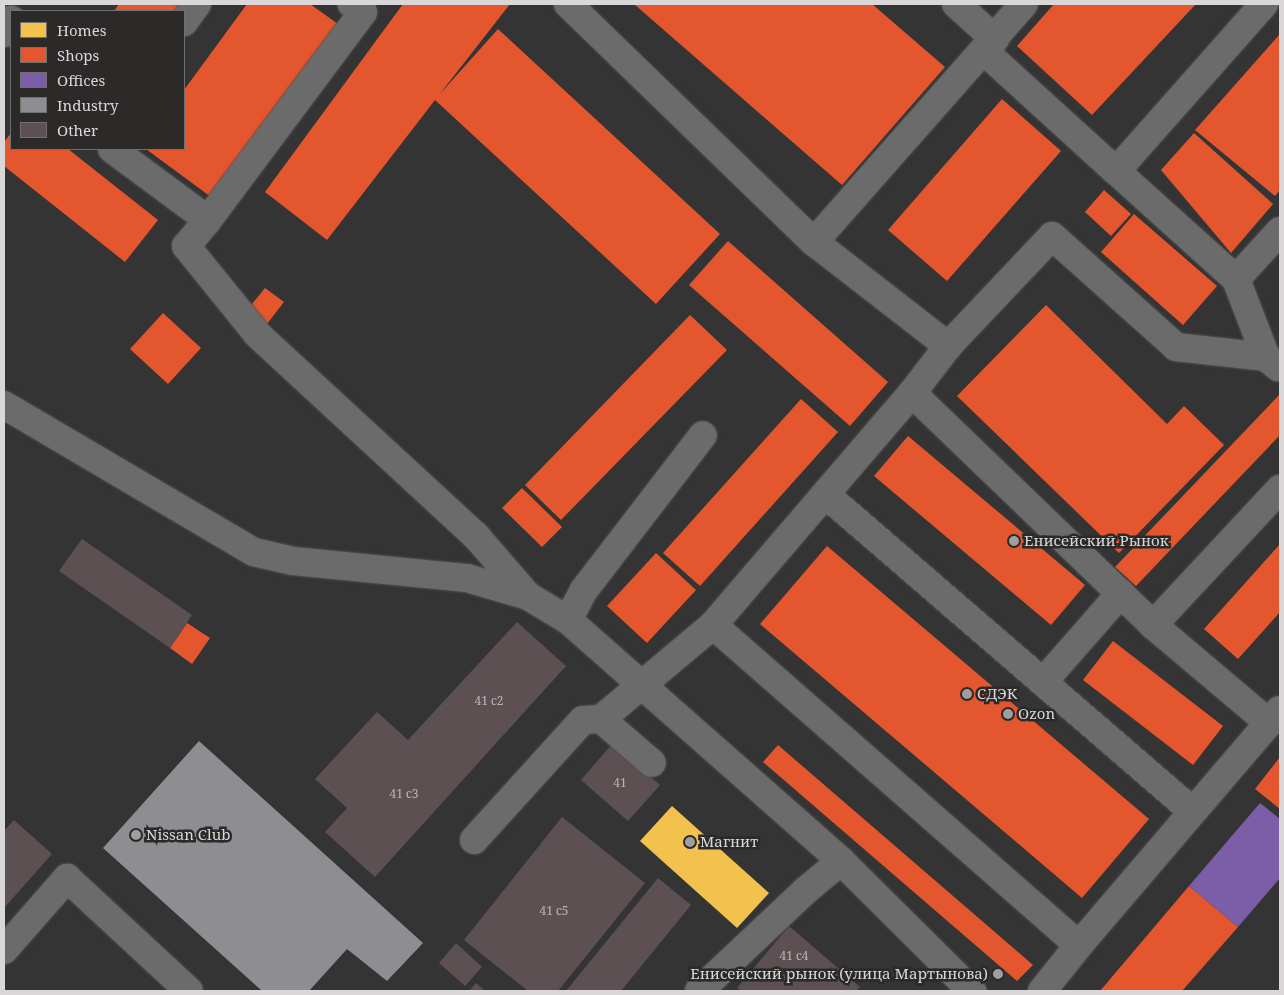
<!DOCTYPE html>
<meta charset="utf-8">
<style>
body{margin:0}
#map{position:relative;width:1284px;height:995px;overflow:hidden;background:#353434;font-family:"Noto Serif",serif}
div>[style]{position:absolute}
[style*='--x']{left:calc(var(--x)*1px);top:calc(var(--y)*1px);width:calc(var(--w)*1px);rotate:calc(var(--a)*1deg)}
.homes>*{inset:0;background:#f2c14e}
.shops>*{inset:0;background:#e4572e}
.offices>*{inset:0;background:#7b5ea7}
.industry>*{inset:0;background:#8d8d92}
.building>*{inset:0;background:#5c5052}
.roads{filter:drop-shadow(0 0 1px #525050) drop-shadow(0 0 1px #525050)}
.minor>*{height:28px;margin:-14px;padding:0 14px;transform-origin:14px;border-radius:14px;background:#6c6b6b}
.dots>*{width:14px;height:14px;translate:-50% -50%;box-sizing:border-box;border:2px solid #2c2929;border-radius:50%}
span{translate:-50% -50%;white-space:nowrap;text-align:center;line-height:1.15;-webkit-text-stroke:5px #2c2929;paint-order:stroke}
.number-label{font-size:12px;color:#bab5b6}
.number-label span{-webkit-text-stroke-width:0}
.poi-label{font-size:15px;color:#d9d7d7}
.left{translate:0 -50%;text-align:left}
.right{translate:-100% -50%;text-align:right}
.frame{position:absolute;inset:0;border:5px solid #d9d7d7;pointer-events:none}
.legend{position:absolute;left:10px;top:10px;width:175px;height:140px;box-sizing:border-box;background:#2c2929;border:1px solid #716f6f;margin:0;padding:6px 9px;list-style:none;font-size:15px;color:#d9d7d7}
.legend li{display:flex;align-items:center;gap:10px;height:25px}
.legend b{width:25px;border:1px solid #716f6f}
</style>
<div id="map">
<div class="homes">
<i style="clip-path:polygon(672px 806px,769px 893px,737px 928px,640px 841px)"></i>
</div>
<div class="shops">
<i style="clip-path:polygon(119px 4px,180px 4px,175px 11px,114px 11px)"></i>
<i style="clip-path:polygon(247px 4px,310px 4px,338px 24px,211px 197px,146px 149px,184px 149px,184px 90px)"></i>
<i style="clip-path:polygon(403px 4px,510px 4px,439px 95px,498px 29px,720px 234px,656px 304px,435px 100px,327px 240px,265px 192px)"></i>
<i style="clip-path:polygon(634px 4px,872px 4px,945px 67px,842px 185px)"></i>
<i style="clip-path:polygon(1054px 4px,1196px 4px,1092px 115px,1017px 46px)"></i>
<i style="clip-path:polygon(1280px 34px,1280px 190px,1275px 196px,1195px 130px)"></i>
<i style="clip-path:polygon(1002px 99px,1061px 151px,947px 281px,888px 230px)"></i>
<i style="clip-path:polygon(11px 133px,11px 149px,68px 149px,158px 220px,125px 262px,4px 166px,4px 142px)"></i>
<i style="clip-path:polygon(1194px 133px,1273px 204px,1231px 253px,1161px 170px)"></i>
<i style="clip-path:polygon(1104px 190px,1131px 214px,1111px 236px,1085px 212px)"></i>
<i style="clip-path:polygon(1134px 214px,1217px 286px,1183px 325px,1101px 252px)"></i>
<i style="clip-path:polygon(728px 241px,888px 382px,850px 426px,689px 285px)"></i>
<i style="clip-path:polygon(265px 288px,284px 302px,267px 324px,248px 309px)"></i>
<i style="clip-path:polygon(1046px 305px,1167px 424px,1184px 406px,1224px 445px,1119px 553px,957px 396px)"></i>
<i style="clip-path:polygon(163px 313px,201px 348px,168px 384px,130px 349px)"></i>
<i style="clip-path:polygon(690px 315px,727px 350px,561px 520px,525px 485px)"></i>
<i style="clip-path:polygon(1280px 394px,1280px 435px,1136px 586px,1115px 567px)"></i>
<i style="clip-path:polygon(801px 399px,838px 432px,700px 586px,663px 553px)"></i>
<i style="clip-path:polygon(908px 436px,1085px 585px,1051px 625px,874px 476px)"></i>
<i style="clip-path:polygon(522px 488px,562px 527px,542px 547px,502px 508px)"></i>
<i style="clip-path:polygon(1280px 544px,1280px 612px,1238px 659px,1204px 629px)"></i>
<i style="clip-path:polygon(827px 546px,1149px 819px,1082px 898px,760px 624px)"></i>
<i style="clip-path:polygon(656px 553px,696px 590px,647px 643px,607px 606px)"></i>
<i style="clip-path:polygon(187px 623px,210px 638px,192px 664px,170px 648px)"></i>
<i style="clip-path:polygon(1113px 641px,1223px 726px,1193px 765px,1083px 680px)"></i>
<i style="clip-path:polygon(778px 745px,1033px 965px,1017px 981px,763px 762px)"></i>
<i style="clip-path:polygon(1280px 757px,1280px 809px,1255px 789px)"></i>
<i style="clip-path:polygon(1189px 886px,1238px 927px,1182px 991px,1100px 991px)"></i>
</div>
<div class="offices">
<i style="clip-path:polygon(1260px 803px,1280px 819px,1280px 878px,1238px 927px,1189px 886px)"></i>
</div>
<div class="industry">
<i style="clip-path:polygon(199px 741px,423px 943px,387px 981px,347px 949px,309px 991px,262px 991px,103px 848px)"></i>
</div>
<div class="building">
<i style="clip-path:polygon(82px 539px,192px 615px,170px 648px,59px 571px)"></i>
<i style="clip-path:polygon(517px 622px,566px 666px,375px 877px,325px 832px,347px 808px,315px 779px,377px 712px,408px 740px)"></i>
<i style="clip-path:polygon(612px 744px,660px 785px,628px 821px,581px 780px)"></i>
<i style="clip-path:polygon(562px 817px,645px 883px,558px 991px,528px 991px,464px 940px)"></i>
<i style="clip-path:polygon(14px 820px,52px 854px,4px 908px,4px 831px)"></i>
<i style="clip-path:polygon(658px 878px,691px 905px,621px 991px,566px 991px)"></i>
<i style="clip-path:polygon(789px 926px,860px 987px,856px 991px,741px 991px,737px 988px)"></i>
<i style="clip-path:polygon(456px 943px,482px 967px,465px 986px,439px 963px)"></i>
<i style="clip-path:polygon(476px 983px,485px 991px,469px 991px)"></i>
</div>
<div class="roads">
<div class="minor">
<i style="--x:568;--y:4;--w:342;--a:44.1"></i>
<i style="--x:814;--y:242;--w:170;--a:37.8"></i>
<i style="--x:956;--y:4;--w:52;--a:41.9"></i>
<i style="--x:995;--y:39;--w:16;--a:133"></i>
<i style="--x:984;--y:51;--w:178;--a:42.3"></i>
<i style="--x:1264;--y:4;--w:223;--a:131.5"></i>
<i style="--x:1116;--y:171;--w:161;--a:42"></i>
<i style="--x:1236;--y:279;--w:84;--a:69"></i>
<i style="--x:1266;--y:357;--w:16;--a:40"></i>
<i style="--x:184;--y:22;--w:22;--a:-54"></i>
<i style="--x:4;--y:33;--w:15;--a:-62"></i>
<i style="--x:112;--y:149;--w:119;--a:36.5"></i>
<i style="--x:208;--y:220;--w:34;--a:130"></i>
<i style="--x:186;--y:246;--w:114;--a:51"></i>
<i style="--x:258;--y:335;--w:297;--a:42.7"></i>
<i style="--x:476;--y:536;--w:79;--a:49.1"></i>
<i style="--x:208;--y:220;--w:259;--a:-53.3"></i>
<i style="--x:363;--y:12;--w:14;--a:-144"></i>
<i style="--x:814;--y:242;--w:317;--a:-48.6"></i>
<i style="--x:1236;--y:279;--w:65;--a:-47.5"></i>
<i style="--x:912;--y:393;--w:335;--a:43.9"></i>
<i style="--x:1153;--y:625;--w:152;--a:40.2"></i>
<i style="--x:4;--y:405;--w:290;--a:30.5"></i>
<i style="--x:254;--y:552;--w:40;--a:13"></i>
<i style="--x:293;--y:561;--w:175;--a:5.6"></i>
<i style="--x:467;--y:578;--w:64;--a:16.4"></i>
<i style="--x:528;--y:596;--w:47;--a:31"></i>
<i style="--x:568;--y:620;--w:364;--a:41.4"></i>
<i style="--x:841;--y:861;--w:185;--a:44.8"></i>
<i style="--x:825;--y:494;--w:485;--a:40.8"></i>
<i style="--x:568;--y:620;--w:34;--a:-62"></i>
<i style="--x:584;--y:590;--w:195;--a:-52.5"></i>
<i style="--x:713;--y:625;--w:486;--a:41.2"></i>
<i style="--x:1079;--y:945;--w:309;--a:-49.5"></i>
<i style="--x:1153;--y:625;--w:186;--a:-47"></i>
<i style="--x:1043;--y:682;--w:118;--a:-48.8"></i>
<i style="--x:601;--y:719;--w:67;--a:40.8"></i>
<i style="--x:474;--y:840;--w:162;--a:-47.8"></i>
<i style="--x:583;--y:720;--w:18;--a:-3"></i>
<i style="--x:601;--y:719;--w:146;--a:-40"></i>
<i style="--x:713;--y:625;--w:306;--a:-49.4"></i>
<i style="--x:912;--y:393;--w:59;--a:-52.5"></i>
<i style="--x:948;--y:346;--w:151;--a:-46.6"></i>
<i style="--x:1052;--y:236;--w:166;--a:41.8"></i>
<i style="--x:1176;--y:347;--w:91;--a:6.3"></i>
<i style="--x:4;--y:950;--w:96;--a:-48.8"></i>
<i style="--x:67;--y:878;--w:166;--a:42.8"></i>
<i style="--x:699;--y:991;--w:146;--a:-43.3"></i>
<i style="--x:805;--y:891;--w:47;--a:-39.8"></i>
<i style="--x:1042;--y:991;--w:59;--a:-51.2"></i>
</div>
</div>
<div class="dots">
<i style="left:1014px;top:541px;background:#a09e9e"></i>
<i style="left:967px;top:694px;background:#a09e9e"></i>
<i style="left:1008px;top:714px;background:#a09e9e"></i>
<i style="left:136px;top:835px;background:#a09e9e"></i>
<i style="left:690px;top:842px;background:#a09e9e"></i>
<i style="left:998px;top:974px;background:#a09e9e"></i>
</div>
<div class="number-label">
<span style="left:489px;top:701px">41 с2</span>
<span style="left:620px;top:783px">41</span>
<span style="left:404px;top:794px">41 с3</span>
<span style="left:554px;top:911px">41 с5</span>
<span style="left:794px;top:956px">41 с4</span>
</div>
<div class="poi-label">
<span class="left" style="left:1024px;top:541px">Енисейский Рынок</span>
<span class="left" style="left:977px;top:694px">СДЭК</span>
<span class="left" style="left:1018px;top:714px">Ozon</span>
<span class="left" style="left:146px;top:835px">Nissan Club</span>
<span class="left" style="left:700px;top:842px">Магнит</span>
<span class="right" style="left:988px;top:974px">Енисейский рынок (улица Мартынова)</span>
</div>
<div class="frame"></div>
<ul class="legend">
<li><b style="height:14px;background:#f2c14e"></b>Homes</li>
<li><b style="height:14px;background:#e4572e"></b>Shops</li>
<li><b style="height:14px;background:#7b5ea7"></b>Offices</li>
<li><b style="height:14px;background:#8d8d92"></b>Industry</li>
<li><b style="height:14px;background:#5c5052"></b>Other</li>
</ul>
</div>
